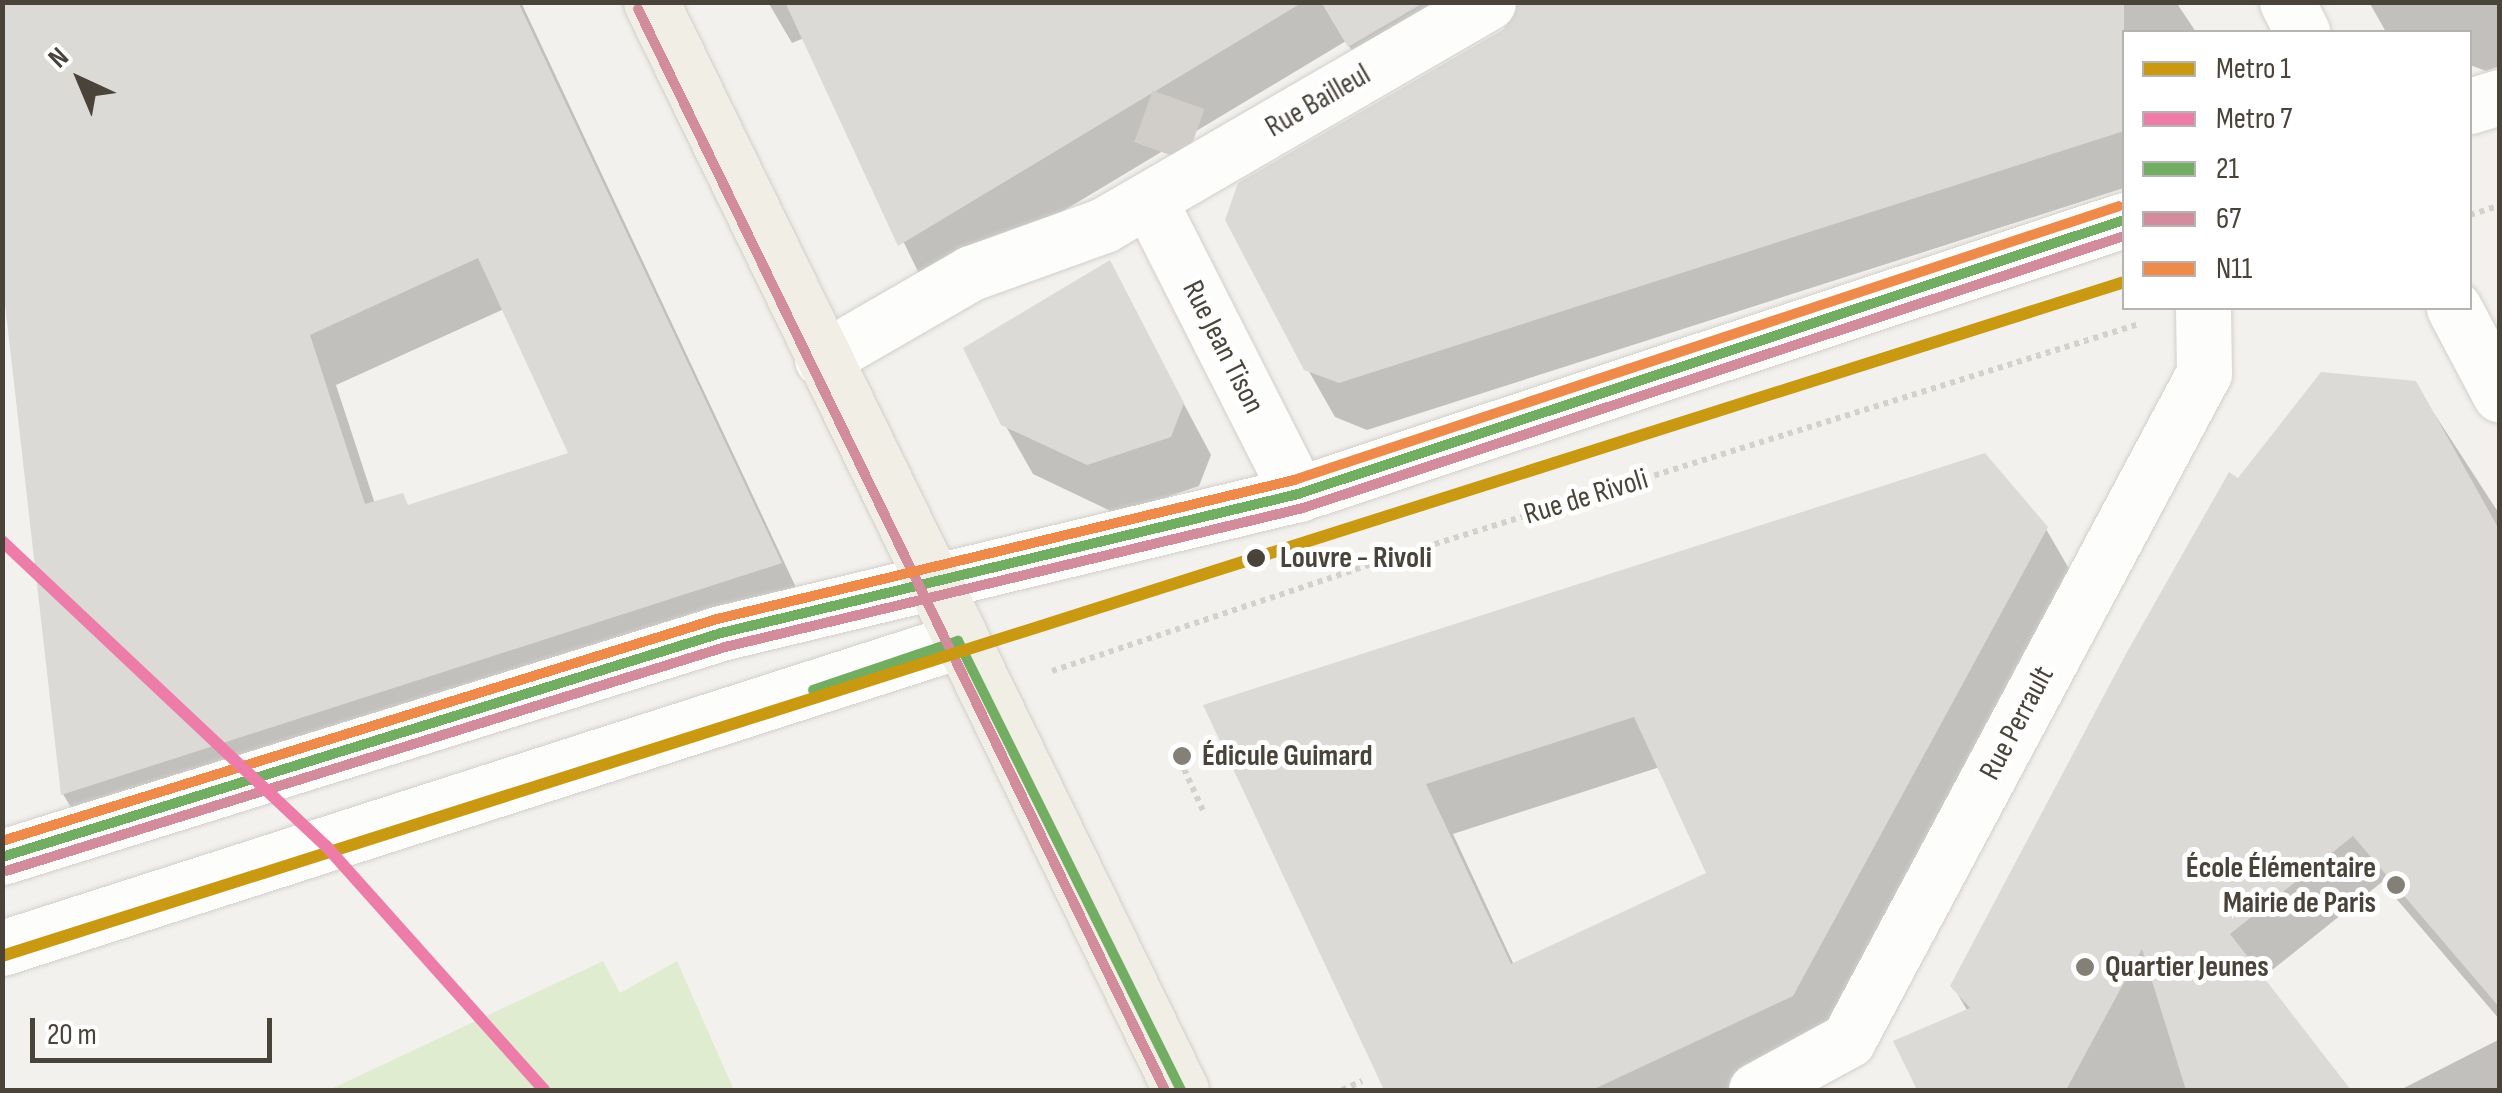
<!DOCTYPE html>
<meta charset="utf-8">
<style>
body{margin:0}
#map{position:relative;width:2502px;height:1093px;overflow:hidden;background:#f3f1ed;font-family:"Sofia Sans Condensed",sans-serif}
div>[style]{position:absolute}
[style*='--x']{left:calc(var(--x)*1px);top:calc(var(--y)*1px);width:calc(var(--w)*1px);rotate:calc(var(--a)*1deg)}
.green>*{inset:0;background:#e0eccf}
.shadow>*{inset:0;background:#0003}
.building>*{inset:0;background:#dcdad6}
.minor-tunnel>*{height:55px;margin-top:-27.5px;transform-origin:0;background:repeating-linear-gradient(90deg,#d1cec9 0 55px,transparent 0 83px)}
.path>*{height:6px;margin-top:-3px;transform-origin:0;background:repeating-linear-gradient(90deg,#d3d1cb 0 5px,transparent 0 10px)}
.roads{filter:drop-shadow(0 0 2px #d1cfcb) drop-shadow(0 0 2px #d1cfcb)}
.minor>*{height:55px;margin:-27.5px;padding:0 27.5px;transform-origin:27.5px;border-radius:27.5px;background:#fdfdfc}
.major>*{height:55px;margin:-27.5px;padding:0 27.5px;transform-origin:27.5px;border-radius:27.5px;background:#f1eee6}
.bus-1>*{height:10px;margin:-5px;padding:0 5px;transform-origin:5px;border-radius:5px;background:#71ae62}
.bus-2>*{height:10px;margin:-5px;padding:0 5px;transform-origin:5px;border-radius:5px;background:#d38c9b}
.bus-3>*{height:10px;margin:-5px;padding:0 5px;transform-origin:5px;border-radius:5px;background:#ee8b4a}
.metro-1>*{height:12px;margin:-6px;padding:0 6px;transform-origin:6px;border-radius:6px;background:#c89911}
.metro-2>*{height:12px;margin:-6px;padding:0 6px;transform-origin:6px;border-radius:6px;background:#ed7ca8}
.dots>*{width:28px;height:28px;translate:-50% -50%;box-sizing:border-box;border:5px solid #fff;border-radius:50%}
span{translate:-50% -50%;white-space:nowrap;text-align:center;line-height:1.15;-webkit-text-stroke:10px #fff;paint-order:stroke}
.street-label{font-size:30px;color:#494339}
.stop-label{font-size:30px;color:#494339;font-weight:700}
.left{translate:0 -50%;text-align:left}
.poi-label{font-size:30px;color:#494339;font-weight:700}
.right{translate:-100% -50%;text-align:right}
.frame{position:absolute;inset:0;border:5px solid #494339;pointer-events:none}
.legend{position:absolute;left:2122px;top:30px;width:350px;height:280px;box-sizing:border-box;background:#fff;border:2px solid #b6b4b0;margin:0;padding:12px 18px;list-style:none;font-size:30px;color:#494339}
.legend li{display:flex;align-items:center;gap:20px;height:50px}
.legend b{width:50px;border:2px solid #b6b4b0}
.north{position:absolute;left:30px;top:30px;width:100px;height:100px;-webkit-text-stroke:8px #fff;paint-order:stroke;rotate:316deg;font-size:28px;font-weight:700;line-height:40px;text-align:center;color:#494339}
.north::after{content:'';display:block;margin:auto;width:35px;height:45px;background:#494339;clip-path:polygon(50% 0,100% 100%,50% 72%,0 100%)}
.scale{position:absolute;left:30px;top:1018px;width:242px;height:45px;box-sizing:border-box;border:5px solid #494339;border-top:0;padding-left:12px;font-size:30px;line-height:35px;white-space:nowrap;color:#494339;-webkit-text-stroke:8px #fff;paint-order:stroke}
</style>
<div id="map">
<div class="green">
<i style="clip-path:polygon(603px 961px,620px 993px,677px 961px,734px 1090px,329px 1090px)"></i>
</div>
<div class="shadow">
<i style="clip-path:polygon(evenodd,2px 2px,521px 2px,808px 613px,92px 843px,63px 794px,2px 2px,504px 309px,572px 455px,408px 507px,375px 504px,336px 385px,504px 309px)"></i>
<i style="clip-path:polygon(768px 2px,2176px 2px,2196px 32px,2124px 32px,2124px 188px,1367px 430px,1335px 417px,1307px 368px,1511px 22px,1500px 22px,1378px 93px,1346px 41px,928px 292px,804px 38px,792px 43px)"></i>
<i style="clip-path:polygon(2369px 2px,2500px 2px,2500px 66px,2486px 71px,2470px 65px,2470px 32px,2386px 32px)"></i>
<i style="clip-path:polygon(1109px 263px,1211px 455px,1199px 486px,1117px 514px,1033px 474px,1004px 423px)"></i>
<i style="clip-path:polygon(2415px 384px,2500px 515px,2500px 1020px,2382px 882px,2261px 979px,2347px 1090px,1919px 1090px,1896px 1043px,1968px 1012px,1953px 986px,2239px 481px)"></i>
<i style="clip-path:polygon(evenodd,2046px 529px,2075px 579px,1821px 1046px,1726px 1090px,1386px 1090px,1206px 706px,2046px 529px,1660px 767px,1709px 875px,1514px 965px,1453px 834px,1660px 767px)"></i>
<i style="clip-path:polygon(2500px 1039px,2500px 1090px,2400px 1090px)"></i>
</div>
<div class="building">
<i style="clip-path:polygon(evenodd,2px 2px,518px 2px,782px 563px,61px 795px,2px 278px,2px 2px,478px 258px,568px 453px,408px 505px,403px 493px,365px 504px,310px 335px,478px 258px)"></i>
<i style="clip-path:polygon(785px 2px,1303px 2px,898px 246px)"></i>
<i style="clip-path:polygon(1321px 2px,1425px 2px,1348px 47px)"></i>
<i style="clip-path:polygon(1519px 2px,2124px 2px,2124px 131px,1339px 383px,1304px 370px,1225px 220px,1238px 183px,1504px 29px)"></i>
<i style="clip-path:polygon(1110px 260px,1184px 403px,1171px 437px,1087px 465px,1001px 425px,963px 348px)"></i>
<i style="clip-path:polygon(2321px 372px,2416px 381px,2500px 531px,2500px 1008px,2353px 836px,2230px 934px,2351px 1090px,2186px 1090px,2142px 949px,2066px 1090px,1917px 1090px,1893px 1041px,1970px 1008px,1950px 986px,2127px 652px,2229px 472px,2238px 478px)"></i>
<i style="clip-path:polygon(evenodd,1985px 453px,2048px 527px,1793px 996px,1592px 1090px,1384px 1090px,1203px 705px,1985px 453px,1634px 717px,1706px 873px,1511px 964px,1426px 784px,1634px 717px)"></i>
</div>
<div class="minor-tunnel">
<i style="--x:1160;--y:151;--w:65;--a:-70.2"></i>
</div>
<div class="path">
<i style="--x:2470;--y:215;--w:32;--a:-18"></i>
<i style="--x:1052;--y:671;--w:353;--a:-18.5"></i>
<i style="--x:1387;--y:559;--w:785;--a:-17.35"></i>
<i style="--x:1180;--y:760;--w:58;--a:65.6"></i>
<i style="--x:1342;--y:1090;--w:22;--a:-24"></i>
</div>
<div class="roads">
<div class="minor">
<i style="--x:2287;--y:2;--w:34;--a:63"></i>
<i style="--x:2470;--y:106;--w:31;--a:-17"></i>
<i style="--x:1149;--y:200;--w:330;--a:63.1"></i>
<i style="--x:2454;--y:308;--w:98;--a:62.1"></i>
<i style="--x:822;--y:359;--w:172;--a:-30"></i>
<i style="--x:971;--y:273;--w:141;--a:-19.8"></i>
<i style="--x:1104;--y:225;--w:444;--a:-30.1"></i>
<i style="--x:2;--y:857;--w:753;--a:-17.3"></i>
<i style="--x:721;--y:633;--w:594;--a:-13.54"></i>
<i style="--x:1298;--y:494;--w:870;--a:-18.35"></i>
<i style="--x:2;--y:948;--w:1004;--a:-17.8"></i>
<i style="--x:1756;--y:1090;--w:105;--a:-28.5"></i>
<i style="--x:1848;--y:1040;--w:756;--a:-61.91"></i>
<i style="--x:2204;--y:373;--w:65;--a:-90.9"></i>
</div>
<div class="major">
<i style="--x:651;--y:2;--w:1210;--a:64.03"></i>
</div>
</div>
<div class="bus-1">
<i style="--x:813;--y:690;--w:153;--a:-18.7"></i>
<i style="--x:958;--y:641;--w:501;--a:63.59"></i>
<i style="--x:2;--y:857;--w:753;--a:-17.3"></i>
<i style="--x:721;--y:633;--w:594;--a:-13.54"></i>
<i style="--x:1298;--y:494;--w:870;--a:-18.35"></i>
</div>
<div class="bus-2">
<i style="--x:638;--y:9;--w:1203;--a:64.01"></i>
<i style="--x:6;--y:871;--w:753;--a:-17.3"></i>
<i style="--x:725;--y:647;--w:594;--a:-13.52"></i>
<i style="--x:1303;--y:508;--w:865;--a:-18.33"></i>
</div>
<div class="bus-3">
<i style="--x:2;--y:841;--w:749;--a:-17.25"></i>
<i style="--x:717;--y:619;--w:594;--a:-13.54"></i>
<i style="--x:1294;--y:480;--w:869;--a:-18.37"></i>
</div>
<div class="metro-1">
<i style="--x:2;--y:956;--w:2226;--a:-17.62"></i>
</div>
<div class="metro-2">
<i style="--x:2;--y:541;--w:445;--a:43.3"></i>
<i style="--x:326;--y:846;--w:327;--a:48.2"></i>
</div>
<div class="dots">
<i style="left:1256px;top:558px;background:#494339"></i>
<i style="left:1182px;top:756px;background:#848078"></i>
<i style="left:2396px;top:885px;background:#848078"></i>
<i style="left:2085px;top:967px;background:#848078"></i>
</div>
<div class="street-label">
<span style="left:1318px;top:101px;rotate:-30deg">Rue Bailleul</span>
<span style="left:1223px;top:347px;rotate:63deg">Rue Jean Tison</span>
<span style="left:1586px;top:497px;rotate:-17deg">Rue de Rivoli</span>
<span style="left:2017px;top:723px;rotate:-62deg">Rue Perrault</span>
</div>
<div class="stop-label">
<span class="left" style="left:1280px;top:558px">Louvre - Rivoli</span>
</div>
<div class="poi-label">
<span class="left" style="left:1202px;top:756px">Édicule Guimard</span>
<span class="right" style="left:2376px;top:885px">École Élémentaire<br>Mairie de Paris</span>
<span class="left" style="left:2105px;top:967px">Quartier Jeunes</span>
</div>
<div class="frame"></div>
<ul class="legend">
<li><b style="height:12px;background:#c89911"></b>Metro 1</li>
<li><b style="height:12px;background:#ed7ca8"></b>Metro 7</li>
<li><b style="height:12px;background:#71ae62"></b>21</li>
<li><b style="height:12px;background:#d38c9b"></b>67</li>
<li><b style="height:12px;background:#ee8b4a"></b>N11</li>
</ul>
<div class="north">N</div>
<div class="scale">20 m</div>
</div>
